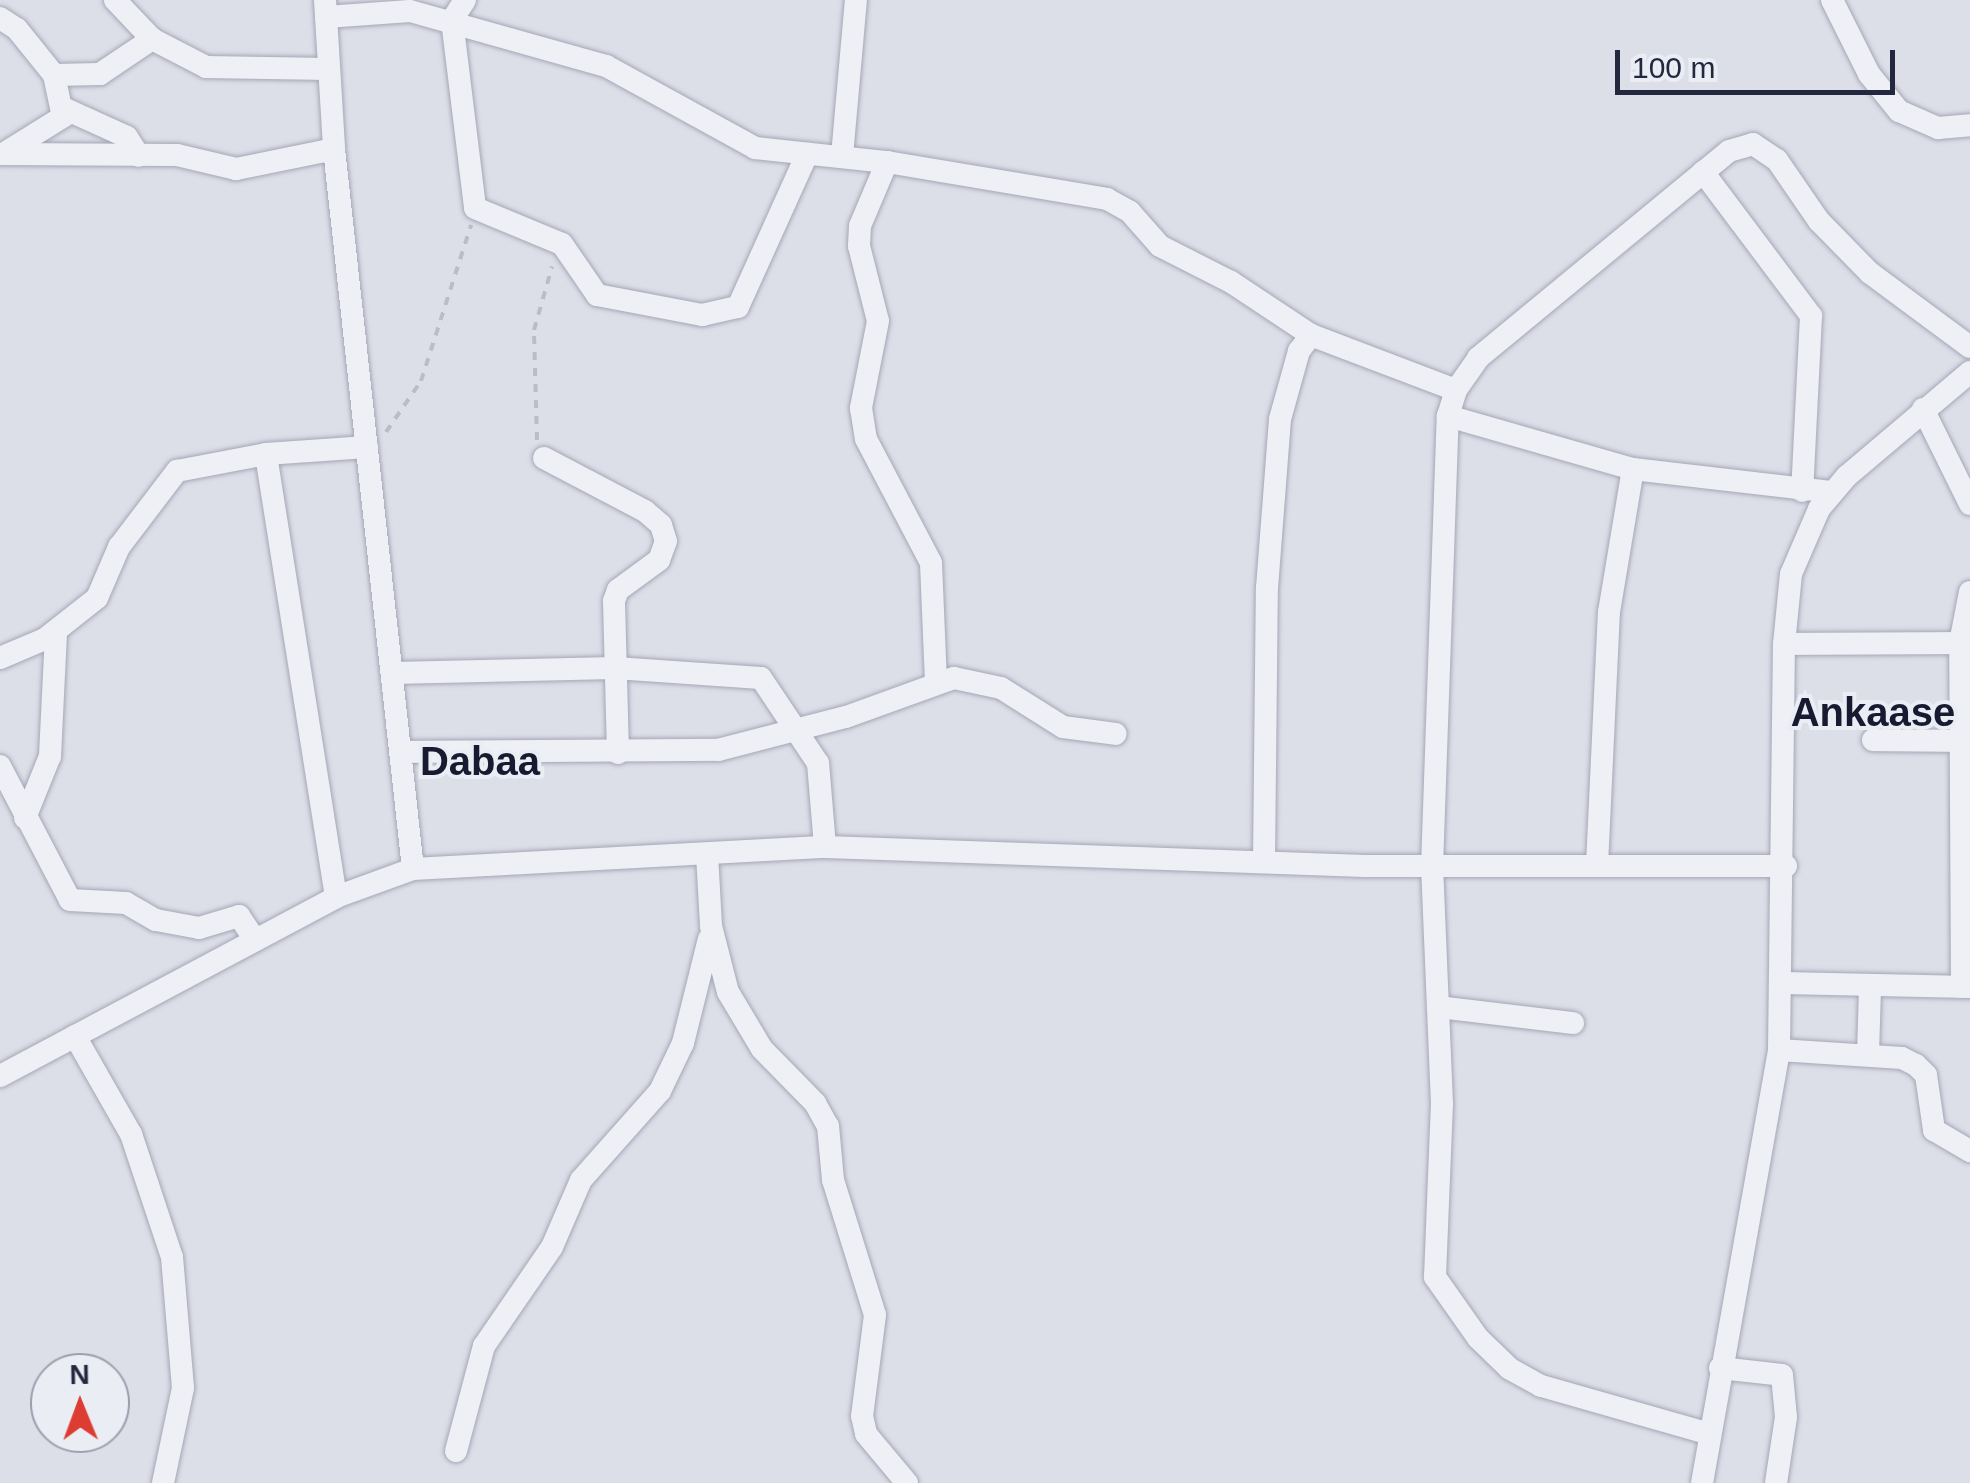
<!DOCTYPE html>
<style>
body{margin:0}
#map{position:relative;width:1970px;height:1483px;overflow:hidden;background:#dcdee8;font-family:Arial,sans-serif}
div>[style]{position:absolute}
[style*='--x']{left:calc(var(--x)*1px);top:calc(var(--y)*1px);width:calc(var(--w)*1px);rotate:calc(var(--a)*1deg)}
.path>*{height:4px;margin-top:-2px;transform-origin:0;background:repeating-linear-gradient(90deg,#babcc6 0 8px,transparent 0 16px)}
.roads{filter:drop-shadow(0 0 2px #a5a7b5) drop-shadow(0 0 2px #a5a7b5)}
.minor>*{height:22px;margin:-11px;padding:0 11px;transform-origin:11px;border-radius:11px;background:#eff0f6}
span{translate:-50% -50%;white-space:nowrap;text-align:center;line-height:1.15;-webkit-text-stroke:8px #ebedf5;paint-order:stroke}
.quarter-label{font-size:40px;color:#171a30;font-weight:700}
.north{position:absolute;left:30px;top:1353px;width:100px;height:100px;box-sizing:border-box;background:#ebedf5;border:2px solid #9b9eac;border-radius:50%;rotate:359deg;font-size:28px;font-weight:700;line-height:40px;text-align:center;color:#24283f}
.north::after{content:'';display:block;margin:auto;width:35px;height:45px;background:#dc3c31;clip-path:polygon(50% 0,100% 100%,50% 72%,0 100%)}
.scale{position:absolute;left:1615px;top:50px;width:280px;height:45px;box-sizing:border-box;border:5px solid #24283f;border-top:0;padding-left:12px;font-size:30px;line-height:35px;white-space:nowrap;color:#24283f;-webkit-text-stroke:8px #ebedf5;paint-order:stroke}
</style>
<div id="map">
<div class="path">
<i style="--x:386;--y:432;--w:62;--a:-55.5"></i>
<i style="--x:421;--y:381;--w:164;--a:-72.2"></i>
<i style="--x:537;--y:440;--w:110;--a:-91.6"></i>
<i style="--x:534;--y:330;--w:66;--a:-74.1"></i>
</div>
<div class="roads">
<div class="minor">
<i style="--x:115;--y:0;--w:54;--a:46.5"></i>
<i style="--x:152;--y:39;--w:61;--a:27.4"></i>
<i style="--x:206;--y:67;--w:122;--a:0.9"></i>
<i style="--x:325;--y:0;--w:149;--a:86.5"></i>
<i style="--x:334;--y:149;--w:724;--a:83.74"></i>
<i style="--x:465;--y:0;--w:24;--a:123"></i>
<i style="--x:452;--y:20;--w:189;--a:83"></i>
<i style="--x:475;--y:208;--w:94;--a:22.5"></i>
<i style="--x:562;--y:244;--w:62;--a:55.5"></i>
<i style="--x:597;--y:295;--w:107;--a:10.8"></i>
<i style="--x:702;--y:315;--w:37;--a:-13"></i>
<i style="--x:738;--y:307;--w:168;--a:-65.7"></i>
<i style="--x:1832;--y:0;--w:83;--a:63.4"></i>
<i style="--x:1869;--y:74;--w:48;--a:51"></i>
<i style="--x:1899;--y:111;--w:43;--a:23.6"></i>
<i style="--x:1938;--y:128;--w:32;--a:-5"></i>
<i style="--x:326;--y:17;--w:84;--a:-4.1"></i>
<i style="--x:410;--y:11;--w:204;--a:15.7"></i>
<i style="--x:606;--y:66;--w:170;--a:28.8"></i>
<i style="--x:755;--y:148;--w:133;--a:6.1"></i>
<i style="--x:887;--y:162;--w:223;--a:9.5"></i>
<i style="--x:1107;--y:199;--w:26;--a:29"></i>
<i style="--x:1130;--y:212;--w:45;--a:48.6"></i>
<i style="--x:1160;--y:246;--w:80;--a:26.9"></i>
<i style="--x:1231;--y:282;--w:96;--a:33.5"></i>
<i style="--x:0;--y:18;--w:20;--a:33"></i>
<i style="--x:17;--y:29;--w:59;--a:51.2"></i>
<i style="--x:54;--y:75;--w:46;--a:-1.2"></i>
<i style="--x:100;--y:74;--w:63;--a:-33.9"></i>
<i style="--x:54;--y:75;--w:33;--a:78"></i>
<i style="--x:61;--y:107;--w:72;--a:24.4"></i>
<i style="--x:127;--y:137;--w:22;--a:58"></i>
<i style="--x:0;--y:154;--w:177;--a:0.3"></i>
<i style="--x:177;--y:155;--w:61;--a:13.3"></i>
<i style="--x:236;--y:169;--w:100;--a:-11.5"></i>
<i style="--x:3;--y:154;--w:78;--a:-31.8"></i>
<i style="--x:842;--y:156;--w:157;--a:-84.9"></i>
<i style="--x:887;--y:162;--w:69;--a:112.9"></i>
<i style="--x:860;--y:226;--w:20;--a:93"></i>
<i style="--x:859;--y:246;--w:77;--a:75.8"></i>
<i style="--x:878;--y:321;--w:89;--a:101.1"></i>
<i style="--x:861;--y:408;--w:31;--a:81"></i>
<i style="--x:866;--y:439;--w:140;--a:62.3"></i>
<i style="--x:931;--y:563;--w:117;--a:87.6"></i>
<i style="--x:1703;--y:172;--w:180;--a:53.1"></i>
<i style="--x:1811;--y:316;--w:175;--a:92.9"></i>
<i style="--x:1923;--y:409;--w:106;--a:63.7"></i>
<i style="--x:1448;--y:416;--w:192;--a:16"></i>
<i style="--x:1633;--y:469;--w:201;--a:6.6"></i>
<i style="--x:544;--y:458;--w:114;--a:27.7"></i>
<i style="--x:645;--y:511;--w:21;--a:41"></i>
<i style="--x:661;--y:525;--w:17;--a:73"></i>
<i style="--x:666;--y:541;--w:20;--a:110"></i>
<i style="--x:659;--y:560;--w:51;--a:143.8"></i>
<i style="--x:618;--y:590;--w:12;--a:110"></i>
<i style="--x:614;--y:601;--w:152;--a:88.5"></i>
<i style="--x:1784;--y:644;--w:176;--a:-0.3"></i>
<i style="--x:0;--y:658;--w:49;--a:-22.9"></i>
<i style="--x:45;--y:639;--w:66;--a:-38.3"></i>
<i style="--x:97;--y:598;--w:56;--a:-66.7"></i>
<i style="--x:119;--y:547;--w:96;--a:-52.7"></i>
<i style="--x:177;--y:471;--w:91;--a:-10.8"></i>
<i style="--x:393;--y:673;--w:222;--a:-1.3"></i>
<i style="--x:615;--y:668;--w:146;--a:3.9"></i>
<i style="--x:761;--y:678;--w:102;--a:56.2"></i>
<i style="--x:818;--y:763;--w:84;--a:85.2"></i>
<i style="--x:1873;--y:740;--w:90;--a:0.6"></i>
<i style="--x:401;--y:752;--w:317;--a:-0.4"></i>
<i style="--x:718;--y:750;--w:132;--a:-14.5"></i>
<i style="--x:846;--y:717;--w:115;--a:-19.9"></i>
<i style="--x:954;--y:678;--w:48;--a:12"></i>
<i style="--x:1001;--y:688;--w:73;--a:32.2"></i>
<i style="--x:1063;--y:727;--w:53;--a:7.5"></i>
<i style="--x:0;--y:766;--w:151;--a:62.4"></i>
<i style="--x:70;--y:900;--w:56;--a:3.1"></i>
<i style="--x:126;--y:903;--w:34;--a:30"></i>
<i style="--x:156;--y:920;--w:44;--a:10.5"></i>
<i style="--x:199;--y:928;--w:42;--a:-16.7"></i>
<i style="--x:239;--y:916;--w:29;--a:56"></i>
<i style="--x:25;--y:818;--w:67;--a:-68"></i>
<i style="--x:50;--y:756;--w:124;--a:-87.2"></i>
<i style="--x:707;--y:854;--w:72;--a:86.8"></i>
<i style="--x:711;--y:926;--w:68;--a:75.6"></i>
<i style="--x:728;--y:992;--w:66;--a:59.2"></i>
<i style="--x:762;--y:1049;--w:76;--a:45.5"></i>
<i style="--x:815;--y:1103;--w:26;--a:61"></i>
<i style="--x:828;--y:1126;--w:54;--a:84.7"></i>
<i style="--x:833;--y:1180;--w:141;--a:72.7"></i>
<i style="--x:875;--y:1315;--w:102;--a:97.3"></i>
<i style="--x:862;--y:1416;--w:18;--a:77"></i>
<i style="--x:866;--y:1434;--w:64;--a:50.1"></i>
<i style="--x:1264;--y:862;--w:274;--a:-89.4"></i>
<i style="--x:1267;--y:588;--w:169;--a:-85.6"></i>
<i style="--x:1280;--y:419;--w:71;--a:-74.4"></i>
<i style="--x:1299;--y:351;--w:20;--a:-53"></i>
<i style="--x:1311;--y:335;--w:155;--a:20.8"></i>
<i style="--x:1597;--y:865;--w:253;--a:-87.3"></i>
<i style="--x:1609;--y:612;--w:145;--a:-80.5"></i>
<i style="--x:336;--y:897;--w:448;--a:-99"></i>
<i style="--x:266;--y:454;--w:101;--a:-4"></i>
<i style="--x:1783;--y:983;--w:187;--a:1.2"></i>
<i style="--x:1962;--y:987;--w:344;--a:-90.3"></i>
<i style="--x:1960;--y:643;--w:52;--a:-78.9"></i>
<i style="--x:1438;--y:1007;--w:136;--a:6.8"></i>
<i style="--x:75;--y:1036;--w:113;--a:60.3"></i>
<i style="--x:131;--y:1134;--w:130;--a:71.6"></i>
<i style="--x:172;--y:1257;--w:131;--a:85.2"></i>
<i style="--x:183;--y:1388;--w:97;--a:101.9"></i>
<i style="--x:1779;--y:1050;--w:123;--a:3.7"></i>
<i style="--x:1902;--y:1058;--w:16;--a:27"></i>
<i style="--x:1916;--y:1065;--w:14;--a:45"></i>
<i style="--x:1926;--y:1075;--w:56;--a:81.7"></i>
<i style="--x:1934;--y:1130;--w:42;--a:30.3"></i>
<i style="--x:1868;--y:1055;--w:69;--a:-88.3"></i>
<i style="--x:0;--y:1076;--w:381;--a:-28"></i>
<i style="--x:336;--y:897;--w:82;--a:-20"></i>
<i style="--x:413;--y:869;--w:413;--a:-3.1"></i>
<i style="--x:825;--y:847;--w:540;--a:2.02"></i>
<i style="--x:1365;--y:866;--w:421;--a:0"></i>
<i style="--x:1720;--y:1368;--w:62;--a:6.4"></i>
<i style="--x:1782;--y:1375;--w:42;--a:84.6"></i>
<i style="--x:1786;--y:1417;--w:67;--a:98.6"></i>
<i style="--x:1710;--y:1434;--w:176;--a:-164.1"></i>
<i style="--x:1541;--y:1386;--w:37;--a:-151"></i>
<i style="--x:1509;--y:1368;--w:43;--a:-135.9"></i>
<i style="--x:1478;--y:1338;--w:75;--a:-125.2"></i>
<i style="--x:1435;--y:1277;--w:173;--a:-87.7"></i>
<i style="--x:1442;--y:1104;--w:237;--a:-92.4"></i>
<i style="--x:1432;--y:867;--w:451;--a:-88"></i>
<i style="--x:1448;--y:416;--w:27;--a:-73"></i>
<i style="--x:1456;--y:390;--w:39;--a:-55"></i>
<i style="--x:1478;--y:358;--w:325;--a:-39.5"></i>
<i style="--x:1729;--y:151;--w:25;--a:-16"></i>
<i style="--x:1753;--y:144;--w:29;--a:34"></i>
<i style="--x:1777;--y:160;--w:74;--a:55.5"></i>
<i style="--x:1819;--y:221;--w:73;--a:45.6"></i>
<i style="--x:1870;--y:273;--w:124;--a:36.5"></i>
<i style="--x:456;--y:1451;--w:109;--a:-75.1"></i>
<i style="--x:484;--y:1346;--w:120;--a:-55.5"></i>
<i style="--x:552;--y:1247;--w:73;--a:-66.6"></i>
<i style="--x:581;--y:1180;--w:119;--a:-48.4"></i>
<i style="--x:660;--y:1091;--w:53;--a:-64.4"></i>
<i style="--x:683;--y:1043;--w:107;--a:-76"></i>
<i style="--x:1702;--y:1483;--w:440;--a:-79.9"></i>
<i style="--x:1779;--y:1050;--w:406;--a:-89.3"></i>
<i style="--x:1784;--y:644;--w:70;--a:-84.3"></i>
<i style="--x:1791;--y:574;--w:71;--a:-66.7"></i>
<i style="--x:1819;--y:509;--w:43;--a:-49.7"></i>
<i style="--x:1847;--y:476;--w:161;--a:-40.2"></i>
</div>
</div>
<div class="quarter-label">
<span style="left:1873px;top:712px">Ankaase</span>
<span style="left:480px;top:761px">Dabaa</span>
</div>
<div class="north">N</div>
<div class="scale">100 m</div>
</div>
